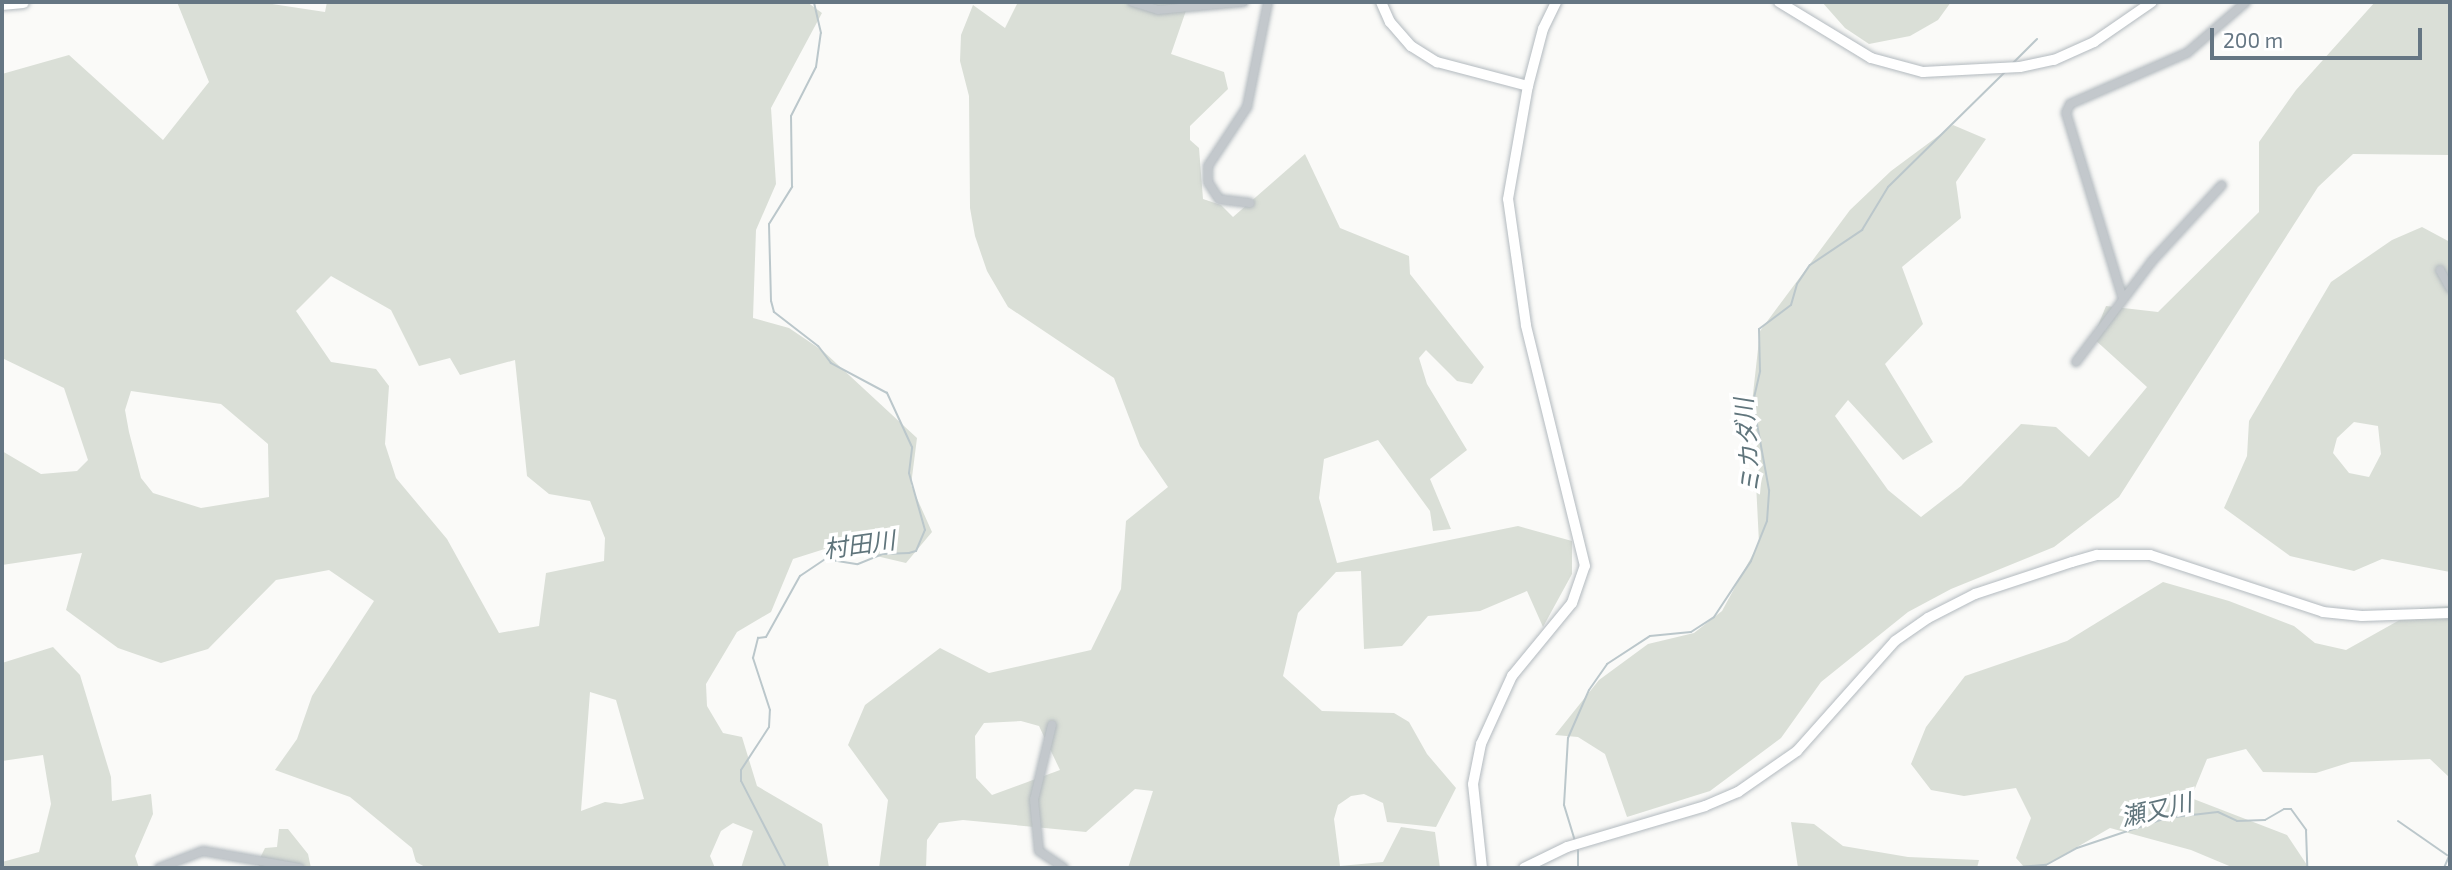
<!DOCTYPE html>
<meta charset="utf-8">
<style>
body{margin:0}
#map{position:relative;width:2452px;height:870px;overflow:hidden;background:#fafaf8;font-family:"Exo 2","Noto Sans JP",sans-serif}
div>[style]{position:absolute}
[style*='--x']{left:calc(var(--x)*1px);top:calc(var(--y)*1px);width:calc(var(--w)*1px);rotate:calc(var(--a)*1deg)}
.green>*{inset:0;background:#dadfd7}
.stream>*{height:2px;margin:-1px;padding:0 1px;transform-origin:1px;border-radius:1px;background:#bbc7cb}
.roads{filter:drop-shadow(0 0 2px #b3babf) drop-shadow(0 0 2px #b3babf)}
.street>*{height:8px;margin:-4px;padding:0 4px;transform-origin:4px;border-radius:4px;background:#c3c8cc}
.secondary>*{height:10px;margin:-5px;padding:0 5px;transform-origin:5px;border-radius:5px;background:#fff}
.primary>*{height:12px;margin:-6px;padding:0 6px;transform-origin:6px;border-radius:6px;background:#fff}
span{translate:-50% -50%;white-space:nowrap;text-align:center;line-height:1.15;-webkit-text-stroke:7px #fff;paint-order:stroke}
.water-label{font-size:24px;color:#60757c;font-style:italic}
.frame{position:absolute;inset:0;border:4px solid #657683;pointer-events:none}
.scale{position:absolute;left:2210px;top:28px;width:212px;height:32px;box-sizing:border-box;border:4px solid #657683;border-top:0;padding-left:9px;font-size:21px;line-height:24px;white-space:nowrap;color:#657683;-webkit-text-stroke:5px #fff;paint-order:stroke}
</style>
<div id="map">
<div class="green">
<i style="clip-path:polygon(evenodd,177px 2px,259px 2px,325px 12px,327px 2px,807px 2px,822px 13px,771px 108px,776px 184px,756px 230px,753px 318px,789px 328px,823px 351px,917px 438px,911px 485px,932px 532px,906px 563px,834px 546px,793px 559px,771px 612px,737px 632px,706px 684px,707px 706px,723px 733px,742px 737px,757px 786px,822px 824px,829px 868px,741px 868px,753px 831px,733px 823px,721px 831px,710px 856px,715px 868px,427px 868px,416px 862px,412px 848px,350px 797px,275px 770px,297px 739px,312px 696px,374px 601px,329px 570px,276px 580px,208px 649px,161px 663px,118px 648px,66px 610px,82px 553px,2px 565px,2px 451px,41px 474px,77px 471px,88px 460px,64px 388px,2px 358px,2px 74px,69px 55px,163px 140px,209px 82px,177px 2px,331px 276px,391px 310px,419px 366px,450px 358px,460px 375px,515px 360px,527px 476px,549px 494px,590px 501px,605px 538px,604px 561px,546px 573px,539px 626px,499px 633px,447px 539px,396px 478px,385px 444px,389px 386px,376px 369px,331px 362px,296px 311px,331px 276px,177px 2px,131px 391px,221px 404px,268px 444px,269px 497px,201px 508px,153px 493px,141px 478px,129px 432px,125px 410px,131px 391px,177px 2px,590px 692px,616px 700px,644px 799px,621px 804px,605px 802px,581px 811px,590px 692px)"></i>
<i style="clip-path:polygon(evenodd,1018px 2px,1189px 2px,1171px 54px,1224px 72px,1228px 89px,1190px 126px,1190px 140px,1199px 148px,1203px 199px,1221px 205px,1233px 217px,1305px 154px,1340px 228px,1409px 256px,1410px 274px,1484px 367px,1472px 384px,1457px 381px,1426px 350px,1419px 358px,1427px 384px,1467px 450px,1430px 479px,1451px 529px,1433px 531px,1430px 511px,1378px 440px,1324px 459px,1319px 498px,1337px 563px,1518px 526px,1572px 541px,1572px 574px,1543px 627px,1527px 591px,1480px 611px,1428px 616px,1402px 646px,1364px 649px,1361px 571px,1336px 572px,1298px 613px,1283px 676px,1322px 711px,1394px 713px,1409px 722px,1427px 754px,1456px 788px,1436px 827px,1387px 822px,1383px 803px,1364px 794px,1351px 796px,1338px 805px,1334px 819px,1340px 866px,1383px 862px,1401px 827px,1435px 832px,1440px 868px,1128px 868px,1153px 791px,1135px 789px,1086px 832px,963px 820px,939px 823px,927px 840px,926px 868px,879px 868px,888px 800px,848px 745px,865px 705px,940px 648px,989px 673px,1091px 650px,1121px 589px,1126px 521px,1168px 487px,1140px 446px,1114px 378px,1008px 307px,987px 271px,975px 236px,970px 208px,969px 96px,960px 61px,961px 35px,973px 5px,1005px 28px,1018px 2px,1021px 721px,1039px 726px,1060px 770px,992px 795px,976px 778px,975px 736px,984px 723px,1021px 721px)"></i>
<i style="clip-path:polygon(1822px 2px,1857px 4px,1951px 2px,1938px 20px,1910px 36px,1869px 44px,1845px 28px)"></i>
<i style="clip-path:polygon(2375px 2px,2450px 2px,2450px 155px,2353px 154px,2318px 187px,2119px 497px,2054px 547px,1951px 589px,1908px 612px,1821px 682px,1781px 738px,1710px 791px,1627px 817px,1605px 754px,1578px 737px,1555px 735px,1599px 680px,1648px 644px,1694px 633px,1722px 611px,1759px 543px,1752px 403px,1760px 331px,1850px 210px,1891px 171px,1953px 125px,1986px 139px,1956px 182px,1961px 218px,1902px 267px,1923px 324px,1885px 364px,1933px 442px,1903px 460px,1848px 400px,1835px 416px,1888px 490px,1921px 517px,1961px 486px,2021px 424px,2056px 427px,2089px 457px,2147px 387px,2093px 338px,2106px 306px,2158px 312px,2259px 212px,2259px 142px,2296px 90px)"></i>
<i style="clip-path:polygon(evenodd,2422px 227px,2450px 242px,2450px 572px,2382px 559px,2354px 571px,2290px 556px,2224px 508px,2247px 456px,2249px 421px,2331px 282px,2392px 240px,2422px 227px,2354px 422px,2378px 426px,2381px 454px,2369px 477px,2349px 473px,2333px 453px,2337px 438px,2354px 422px)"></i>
<i style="clip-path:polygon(2163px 582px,2229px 601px,2294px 626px,2315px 643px,2346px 650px,2421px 608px,2450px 606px,2450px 778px,2430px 759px,2351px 762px,2316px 773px,2263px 772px,2246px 749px,2207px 759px,2191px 798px,2287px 835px,2309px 868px,2234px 868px,2191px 850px,2110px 828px,2041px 868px,2025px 868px,2016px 858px,2031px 818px,2016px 788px,1964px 796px,1931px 790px,1911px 764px,1926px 727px,1965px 676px,2067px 641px)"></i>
<i style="clip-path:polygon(53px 647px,80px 675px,111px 777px,112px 801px,151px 794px,153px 814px,135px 856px,139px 868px,2px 868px,2px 862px,39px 852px,51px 804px,43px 755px,2px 761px,2px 663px)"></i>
<i style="clip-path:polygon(1791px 822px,1814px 824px,1843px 846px,1908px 857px,1979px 860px,1977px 868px,1798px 868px)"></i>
<i style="clip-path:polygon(279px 829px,288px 829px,308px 854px,311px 868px,262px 868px,257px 864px,265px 848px,277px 847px)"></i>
</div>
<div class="stream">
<i style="--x:2013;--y:63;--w:34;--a:-45"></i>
<i style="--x:2398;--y:821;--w:60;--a:34.8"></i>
<i style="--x:1575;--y:841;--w:38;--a:-107"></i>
<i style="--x:1564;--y:805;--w:67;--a:-86.6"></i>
<i style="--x:1568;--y:738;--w:52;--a:-66.4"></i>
<i style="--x:1589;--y:690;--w:32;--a:-55"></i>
<i style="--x:1607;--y:664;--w:51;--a:-33.1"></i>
<i style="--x:1650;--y:636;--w:41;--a:-5.6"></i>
<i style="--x:1691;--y:632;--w:27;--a:-33"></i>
<i style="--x:1714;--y:617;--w:67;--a:-56.5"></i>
<i style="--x:1751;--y:561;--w:43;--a:-68.2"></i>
<i style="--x:1767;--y:521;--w:31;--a:-86"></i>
<i style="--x:1769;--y:490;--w:89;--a:-100.3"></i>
<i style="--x:1753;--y:402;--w:32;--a:-77"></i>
<i style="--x:1760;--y:371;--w:42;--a:-91.4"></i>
<i style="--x:1759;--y:329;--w:40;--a:-37"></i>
<i style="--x:1791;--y:305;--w:22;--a:-74"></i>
<i style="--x:1797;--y:284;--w:23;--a:-56"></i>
<i style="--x:1810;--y:265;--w:63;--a:-33.9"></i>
<i style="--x:1862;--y:230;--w:50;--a:-58.8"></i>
<i style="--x:1888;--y:187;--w:164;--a:-44.5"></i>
<i style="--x:1578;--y:850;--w:18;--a:90"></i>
<i style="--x:786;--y:868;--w:98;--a:-117.3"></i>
<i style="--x:741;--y:781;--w:11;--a:-90"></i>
<i style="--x:741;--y:770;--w:51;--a:-56.9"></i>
<i style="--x:769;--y:727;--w:17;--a:-87"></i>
<i style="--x:770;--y:710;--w:55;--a:-108.1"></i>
<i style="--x:753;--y:658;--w:21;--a:-76"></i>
<i style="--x:758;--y:638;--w:8;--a:-7"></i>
<i style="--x:766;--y:637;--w:70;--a:-60.9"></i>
<i style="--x:800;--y:576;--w:30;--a:-34"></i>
<i style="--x:825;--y:559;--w:33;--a:9"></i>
<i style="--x:858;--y:564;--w:27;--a:-22"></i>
<i style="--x:883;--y:554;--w:26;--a:-2"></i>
<i style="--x:909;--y:553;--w:7;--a:-16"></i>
<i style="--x:916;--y:551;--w:23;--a:-67"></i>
<i style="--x:925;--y:530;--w:59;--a:-105.7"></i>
<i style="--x:909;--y:473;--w:26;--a:-83"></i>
<i style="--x:912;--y:447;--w:60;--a:-114.8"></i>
<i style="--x:887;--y:393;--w:64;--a:-151.8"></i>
<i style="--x:831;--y:363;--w:21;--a:-127"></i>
<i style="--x:818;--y:346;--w:56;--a:-142.3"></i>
<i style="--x:774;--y:312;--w:11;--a:-105"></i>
<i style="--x:771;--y:301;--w:77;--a:-91.5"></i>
<i style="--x:769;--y:224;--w:44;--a:-58.1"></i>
<i style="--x:792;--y:187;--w:71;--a:-90.8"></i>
<i style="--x:791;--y:116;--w:55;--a:-63"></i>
<i style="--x:816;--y:67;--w:34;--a:-82"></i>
<i style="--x:821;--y:33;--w:32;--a:-103"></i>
<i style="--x:1943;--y:868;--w:11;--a:0"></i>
<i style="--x:2008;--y:868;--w:38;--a:-5"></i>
<i style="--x:2046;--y:865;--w:35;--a:-29"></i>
<i style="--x:2077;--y:848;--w:94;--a:-18.6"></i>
<i style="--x:2166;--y:818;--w:52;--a:-6.6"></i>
<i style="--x:2218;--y:812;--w:21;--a:25"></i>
<i style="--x:2237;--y:821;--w:28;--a:-2"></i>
<i style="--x:2265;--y:820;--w:22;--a:-30"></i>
<i style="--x:2284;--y:809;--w:7;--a:0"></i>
<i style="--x:2291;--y:809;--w:26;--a:54"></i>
<i style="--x:2306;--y:830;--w:38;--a:88"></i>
<i style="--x:2444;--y:868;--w:15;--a:-67"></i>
</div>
<div class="roads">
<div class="street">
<i style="--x:1132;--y:2;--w:27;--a:17"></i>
<i style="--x:1158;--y:10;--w:86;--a:-5.3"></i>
<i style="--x:1250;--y:203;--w:31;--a:-173"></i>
<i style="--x:1219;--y:199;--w:20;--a:-123"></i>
<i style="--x:1208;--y:182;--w:16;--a:-90"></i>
<i style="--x:1208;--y:166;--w:71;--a:-56.5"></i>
<i style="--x:1247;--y:107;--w:107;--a:-78.7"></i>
<i style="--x:2440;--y:270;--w:21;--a:61"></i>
<i style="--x:2123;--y:299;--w:195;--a:-107"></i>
<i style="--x:2066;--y:113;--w:10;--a:-66"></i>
<i style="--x:2070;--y:104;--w:128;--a:-23.6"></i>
<i style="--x:2187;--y:53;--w:78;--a:-40.8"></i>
<i style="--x:2076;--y:362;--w:126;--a:-53"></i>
<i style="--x:2152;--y:261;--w:103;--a:-47.4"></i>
<i style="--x:1052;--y:725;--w:77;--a:103.5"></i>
<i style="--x:1034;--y:800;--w:51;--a:84.4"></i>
<i style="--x:1039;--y:851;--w:30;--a:34"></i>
<i style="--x:159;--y:868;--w:47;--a:-21.1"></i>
<i style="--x:203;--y:851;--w:98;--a:9.9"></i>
</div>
<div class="secondary">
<i style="--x:1381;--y:2;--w:22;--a:66"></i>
<i style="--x:1390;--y:22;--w:32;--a:49"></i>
<i style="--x:1411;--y:46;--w:31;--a:32"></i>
<i style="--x:1437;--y:62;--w:94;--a:14.8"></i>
<i style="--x:1779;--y:2;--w:108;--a:31.3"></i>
<i style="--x:1871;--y:58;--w:54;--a:15.1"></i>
<i style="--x:1923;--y:72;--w:97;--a:-3"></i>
<i style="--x:2020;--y:67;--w:35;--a:-12"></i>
<i style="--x:2054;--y:60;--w:44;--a:-24.2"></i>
<i style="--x:2094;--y:42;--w:70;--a:-34.6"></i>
<i style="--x:1482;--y:868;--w:84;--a:-96.1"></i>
<i style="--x:1473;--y:784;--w:41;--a:-78.7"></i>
<i style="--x:1481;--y:744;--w:75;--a:-65.5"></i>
<i style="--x:1512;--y:676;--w:94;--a:-50.6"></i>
<i style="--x:1572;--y:603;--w:39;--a:-71"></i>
<i style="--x:1585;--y:566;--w:248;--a:-103.8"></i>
<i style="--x:1526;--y:325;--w:127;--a:-98.1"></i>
<i style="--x:1508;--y:199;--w:115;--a:-80"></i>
<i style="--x:1528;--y:86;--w:59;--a:-75.3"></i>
<i style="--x:1543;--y:29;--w:30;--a:-64"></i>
<i style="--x:1524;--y:868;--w:48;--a:-26"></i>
<i style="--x:1567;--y:847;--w:144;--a:-16.5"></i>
<i style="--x:1705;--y:806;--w:36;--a:-23"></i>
<i style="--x:1738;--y:792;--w:72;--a:-34.8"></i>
<i style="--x:1797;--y:751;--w:147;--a:-48.3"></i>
<i style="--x:1895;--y:641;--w:40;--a:-34.9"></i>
<i style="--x:1928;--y:618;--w:53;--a:-27.1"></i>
<i style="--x:1975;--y:594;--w:102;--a:-18.3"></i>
<i style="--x:2072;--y:562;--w:26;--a:-16"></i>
<i style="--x:2097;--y:555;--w:53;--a:0"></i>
<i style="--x:2150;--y:555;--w:182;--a:18.2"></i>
<i style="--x:2323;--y:612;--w:39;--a:6"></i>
<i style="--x:2362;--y:616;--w:88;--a:-2"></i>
</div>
<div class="primary">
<i style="--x:2;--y:4;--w:21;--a:-5"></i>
</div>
</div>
<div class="water-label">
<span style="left:1747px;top:446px;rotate:-95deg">ミカダ川</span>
<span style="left:859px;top:544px;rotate:-8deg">村田川</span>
<span style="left:2156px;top:809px;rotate:-13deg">瀬又川</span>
</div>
<div class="frame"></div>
<div class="scale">200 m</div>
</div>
